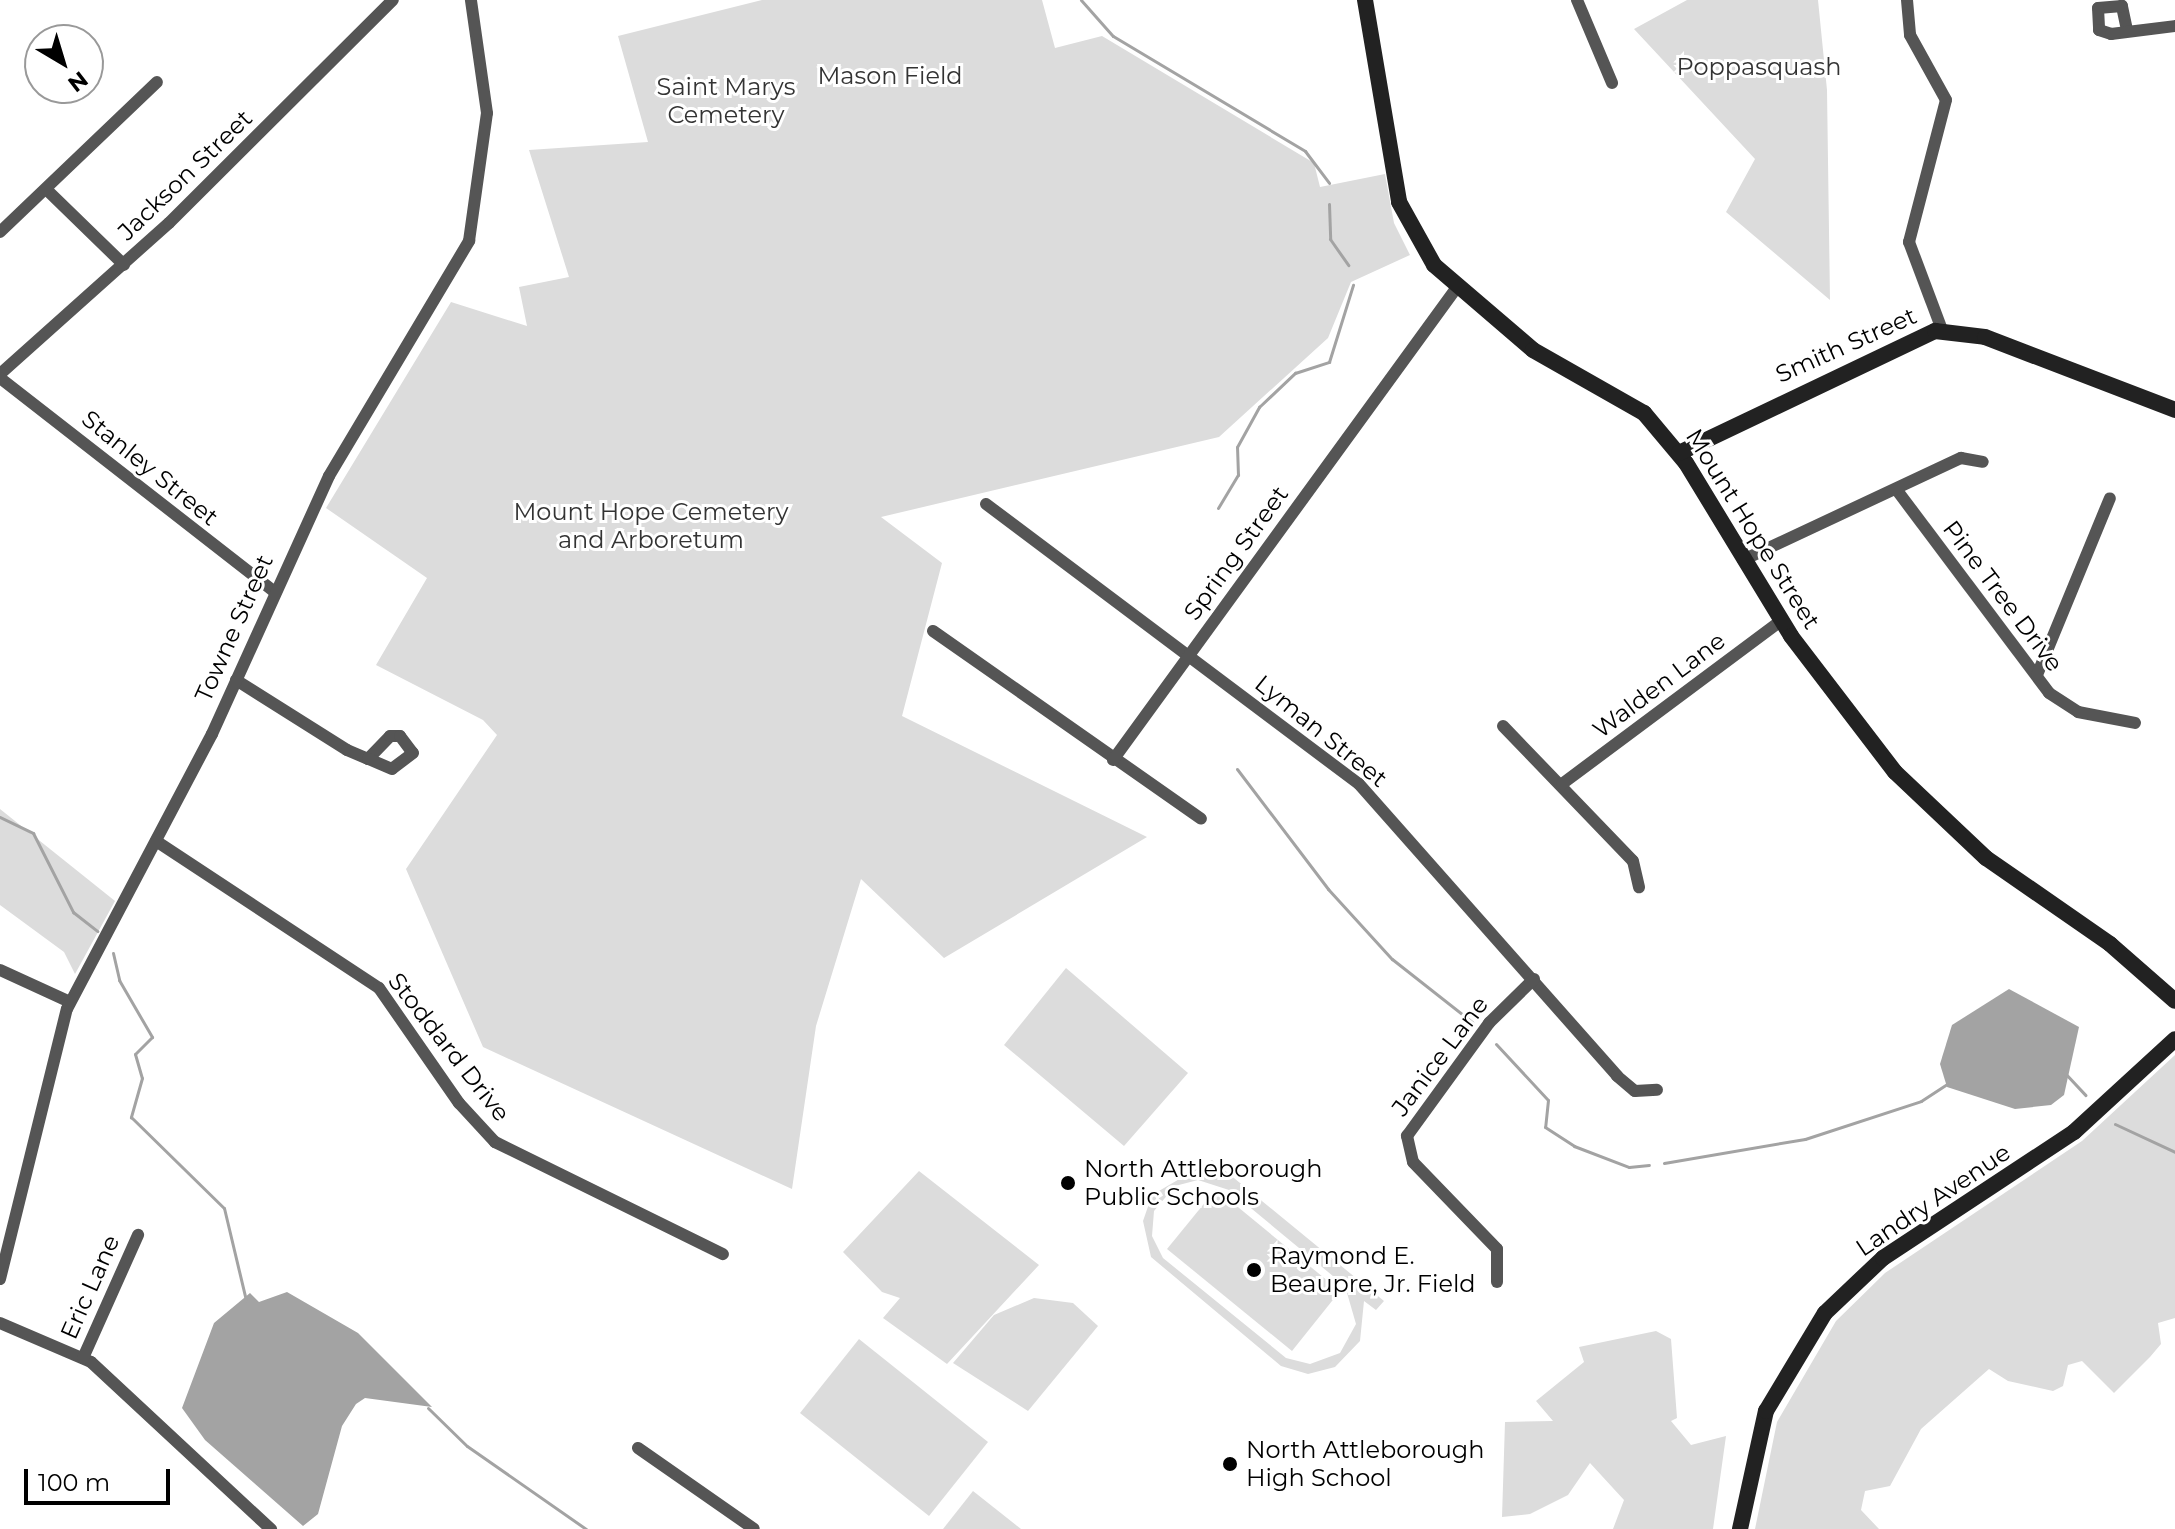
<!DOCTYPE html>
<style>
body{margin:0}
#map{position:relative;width:2175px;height:1529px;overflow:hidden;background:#fff;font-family:Montserrat,sans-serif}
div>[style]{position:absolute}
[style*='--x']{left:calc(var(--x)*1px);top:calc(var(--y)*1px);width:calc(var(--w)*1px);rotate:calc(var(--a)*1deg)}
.green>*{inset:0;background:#dcdcdc}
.water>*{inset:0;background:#a3a3a3}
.stream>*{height:3px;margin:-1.5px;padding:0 1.5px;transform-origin:1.5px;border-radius:1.5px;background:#a3a3a3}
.street>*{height:12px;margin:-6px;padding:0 6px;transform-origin:6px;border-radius:6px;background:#555}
.secondary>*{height:16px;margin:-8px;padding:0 8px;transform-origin:8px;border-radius:8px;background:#222}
.dots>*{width:22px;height:22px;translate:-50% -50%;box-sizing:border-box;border:4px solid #fff;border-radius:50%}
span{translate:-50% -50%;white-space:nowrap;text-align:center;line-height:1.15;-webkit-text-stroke:6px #fff;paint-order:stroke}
.park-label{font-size:24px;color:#333}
.street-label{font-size:24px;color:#000}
.poi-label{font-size:24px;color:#000}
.left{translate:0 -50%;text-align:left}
.north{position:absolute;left:24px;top:24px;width:80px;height:80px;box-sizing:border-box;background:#fff;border:2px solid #999;border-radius:50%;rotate:142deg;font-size:22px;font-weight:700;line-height:32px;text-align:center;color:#000}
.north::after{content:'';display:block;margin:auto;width:28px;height:36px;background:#000;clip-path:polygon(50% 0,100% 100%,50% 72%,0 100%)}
.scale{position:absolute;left:24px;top:1469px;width:146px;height:36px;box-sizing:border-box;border:4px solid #000;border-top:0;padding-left:10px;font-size:24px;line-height:28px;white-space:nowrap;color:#000;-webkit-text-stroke:6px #fff;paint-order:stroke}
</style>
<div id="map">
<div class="green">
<i style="clip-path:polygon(762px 0,1042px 0,1055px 48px,1102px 36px,1314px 163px,1320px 187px,1385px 174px,1394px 223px,1410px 255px,1351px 282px,1328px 338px,1219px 437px,881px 517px,942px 563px,902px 716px,1147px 837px,944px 958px,861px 879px,816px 1026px,792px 1189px,483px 1047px,406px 869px,497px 735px,483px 720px,376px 665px,427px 578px,326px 508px,451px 302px,527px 326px,519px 287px,569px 277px,529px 150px,648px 142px,618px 36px)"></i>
<i style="clip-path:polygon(1687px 0,1818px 0,1827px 90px,1830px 300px,1726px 212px,1755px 159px,1634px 29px)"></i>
<i style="clip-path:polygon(0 809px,115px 901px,75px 974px,64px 952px,0 905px)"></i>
<i style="clip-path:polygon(1066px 968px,1188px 1073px,1124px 1146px,1004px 1045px)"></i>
<i style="clip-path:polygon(2175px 1055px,2175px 1318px,2158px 1323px,2161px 1344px,2150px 1357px,2114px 1393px,2082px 1361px,2068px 1365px,2063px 1386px,2053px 1391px,2008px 1381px,1989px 1369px,1921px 1429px,1890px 1486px,1865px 1491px,1861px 1510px,1879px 1529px,1755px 1529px,1777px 1422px,1836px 1321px,1885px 1273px,2082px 1141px)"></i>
<i style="clip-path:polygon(evenodd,1212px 1160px,1384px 1301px,1376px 1310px,1364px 1301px,1360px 1341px,1335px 1367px,1308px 1374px,1281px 1366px,1151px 1257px,1143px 1221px,1152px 1195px,1212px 1160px,1198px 1180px,1229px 1190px,1345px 1286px,1356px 1324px,1340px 1353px,1310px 1364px,1286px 1358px,1163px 1258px,1152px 1236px,1154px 1211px,1175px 1186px,1198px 1180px)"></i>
<i style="clip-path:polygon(919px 1171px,1039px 1265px,947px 1364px,883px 1318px,900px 1298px,882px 1292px,843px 1252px)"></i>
<i style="clip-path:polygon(1216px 1189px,1340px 1291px,1292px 1351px,1167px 1249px)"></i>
<i style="clip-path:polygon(1034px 1298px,1073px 1303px,1098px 1326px,1028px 1411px,953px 1363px,994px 1315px)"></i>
<i style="clip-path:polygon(1656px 1331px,1671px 1339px,1677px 1418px,1671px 1421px,1691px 1445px,1726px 1436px,1713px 1529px,1613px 1529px,1624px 1500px,1590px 1463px,1568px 1495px,1530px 1514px,1502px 1517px,1505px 1422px,1553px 1421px,1536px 1401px,1584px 1362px,1579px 1347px)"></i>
<i style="clip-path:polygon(859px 1339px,988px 1442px,929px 1516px,800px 1413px)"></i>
<i style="clip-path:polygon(973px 1491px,1021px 1529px,943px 1529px)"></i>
</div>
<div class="water">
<i style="clip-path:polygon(2009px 989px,2079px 1027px,2064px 1095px,2051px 1105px,2015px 1109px,1947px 1087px,1940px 1064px,1952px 1025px)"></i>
<i style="clip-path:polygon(287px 1292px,358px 1333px,432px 1407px,365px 1398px,356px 1404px,342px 1426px,318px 1514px,303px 1526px,205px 1440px,182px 1408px,214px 1323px,250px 1293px,259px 1302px)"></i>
</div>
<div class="stream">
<i style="--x:1081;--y:0;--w:48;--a:48.4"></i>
<i style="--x:1113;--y:36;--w:224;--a:30.9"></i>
<i style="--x:1305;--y:151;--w:40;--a:53"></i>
<i style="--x:1329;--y:204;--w:35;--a:88"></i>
<i style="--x:1330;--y:239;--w:32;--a:55"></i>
<i style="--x:1218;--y:508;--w:39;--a:-59"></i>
<i style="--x:1238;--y:475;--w:28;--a:-92"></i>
<i style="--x:1237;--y:447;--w:46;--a:-61.2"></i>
<i style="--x:1259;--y:407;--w:50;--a:-43.4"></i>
<i style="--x:1295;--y:373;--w:36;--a:-18"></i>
<i style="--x:1329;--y:362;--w:81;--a:-72.7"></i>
<i style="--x:1237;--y:769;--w:151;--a:52.8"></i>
<i style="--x:1328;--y:889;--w:95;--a:47.6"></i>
<i style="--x:1392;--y:959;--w:102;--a:38.2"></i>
<i style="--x:0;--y:817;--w:37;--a:26"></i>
<i style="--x:33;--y:833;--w:89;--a:63.1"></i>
<i style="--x:73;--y:912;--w:31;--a:38"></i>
<i style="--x:113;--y:953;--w:28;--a:77"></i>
<i style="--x:119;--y:980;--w:66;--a:59.9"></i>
<i style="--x:152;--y:1037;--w:24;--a:135"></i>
<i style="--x:135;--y:1054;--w:25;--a:74"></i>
<i style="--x:142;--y:1078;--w:41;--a:105.8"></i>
<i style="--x:131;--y:1117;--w:130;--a:44.4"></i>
<i style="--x:224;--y:1208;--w:95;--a:76.6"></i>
<i style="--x:1496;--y:1044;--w:76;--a:47.1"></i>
<i style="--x:1548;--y:1100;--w:27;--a:96"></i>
<i style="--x:1545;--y:1127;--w:35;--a:33"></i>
<i style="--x:1574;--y:1146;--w:59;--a:20.9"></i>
<i style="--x:1629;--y:1167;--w:20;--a:-6"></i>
<i style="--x:2063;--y:1071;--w:33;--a:47"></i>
<i style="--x:2115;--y:1124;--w:66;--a:25"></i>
<i style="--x:1664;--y:1163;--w:143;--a:-9.7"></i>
<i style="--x:1805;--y:1139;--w:122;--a:-18.1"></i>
<i style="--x:1921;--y:1101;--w:31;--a:-33"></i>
<i style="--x:428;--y:1408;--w:54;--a:44.3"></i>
<i style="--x:467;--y:1446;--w:145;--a:34.9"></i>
</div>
<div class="street">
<i style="--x:1577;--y:0;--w:90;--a:67.1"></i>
<i style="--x:1907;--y:0;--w:35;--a:85"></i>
<i style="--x:1910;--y:35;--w:74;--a:61"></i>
<i style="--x:1946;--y:100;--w:147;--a:104.6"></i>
<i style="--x:1909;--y:242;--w:94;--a:69.4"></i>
<i style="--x:2127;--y:30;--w:25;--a:-102"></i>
<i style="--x:2122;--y:6;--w:24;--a:175"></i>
<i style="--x:2098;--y:8;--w:22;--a:87"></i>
<i style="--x:2099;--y:30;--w:13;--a:18"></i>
<i style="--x:2111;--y:34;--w:64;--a:-7.1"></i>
<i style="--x:48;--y:191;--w:106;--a:44.2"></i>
<i style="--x:0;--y:232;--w:217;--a:-43.7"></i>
<i style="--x:0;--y:374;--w:227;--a:-41.8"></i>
<i style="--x:169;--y:223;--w:316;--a:-44.9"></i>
<i style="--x:0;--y:378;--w:347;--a:37.9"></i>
<i style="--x:1896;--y:489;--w:255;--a:53.1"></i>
<i style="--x:2049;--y:693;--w:35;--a:33"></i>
<i style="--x:2078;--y:712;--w:58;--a:10.9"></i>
<i style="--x:986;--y:504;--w:466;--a:36.9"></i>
<i style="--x:1359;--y:784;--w:390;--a:48.5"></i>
<i style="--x:1617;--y:1076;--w:23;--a:40"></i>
<i style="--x:1635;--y:1091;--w:22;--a:-3"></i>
<i style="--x:1743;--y:560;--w:241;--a:-25.1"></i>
<i style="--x:1961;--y:458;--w:22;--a:10"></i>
<i style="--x:933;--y:631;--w:327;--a:35"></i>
<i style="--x:2037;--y:675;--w:191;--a:-67.6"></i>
<i style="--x:236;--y:680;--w:131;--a:32.2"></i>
<i style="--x:347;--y:750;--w:23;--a:23"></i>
<i style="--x:368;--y:759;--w:32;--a:-46"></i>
<i style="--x:390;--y:736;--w:10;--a:0"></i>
<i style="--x:400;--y:736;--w:21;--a:53"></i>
<i style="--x:413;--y:753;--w:26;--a:143"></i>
<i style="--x:392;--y:769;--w:26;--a:-157"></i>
<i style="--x:1503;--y:726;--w:187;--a:46.1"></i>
<i style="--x:1633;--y:861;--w:27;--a:77"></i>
<i style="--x:1113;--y:760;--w:585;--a:-53.97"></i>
<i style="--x:1562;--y:784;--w:273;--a:-36.7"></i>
<i style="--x:156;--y:841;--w:267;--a:33.4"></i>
<i style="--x:379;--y:988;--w:140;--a:55.2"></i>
<i style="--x:459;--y:1103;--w:53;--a:47.3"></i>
<i style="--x:495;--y:1142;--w:254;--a:26.2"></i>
<i style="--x:0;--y:970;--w:77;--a:24.6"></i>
<i style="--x:0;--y:1279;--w:278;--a:-76.1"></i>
<i style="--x:67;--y:1009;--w:311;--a:-62.2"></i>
<i style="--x:212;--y:734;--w:283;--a:-65.6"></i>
<i style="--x:329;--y:476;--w:274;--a:-59.2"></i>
<i style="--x:469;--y:241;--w:129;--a:-82"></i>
<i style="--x:487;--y:113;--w:114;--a:-98.1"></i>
<i style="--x:1497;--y:1282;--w:33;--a:-90"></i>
<i style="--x:1497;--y:1249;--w:121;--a:-134"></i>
<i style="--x:1413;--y:1162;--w:27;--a:-103"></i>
<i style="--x:1407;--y:1136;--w:140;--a:-54"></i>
<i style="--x:1489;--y:1023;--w:63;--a:-44.4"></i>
<i style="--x:0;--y:1323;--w:99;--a:23.2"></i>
<i style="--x:91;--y:1362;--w:246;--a:42.9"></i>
<i style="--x:83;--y:1358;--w:135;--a:-65.9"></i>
<i style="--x:638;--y:1448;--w:141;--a:34.9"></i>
</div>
<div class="secondary">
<i style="--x:1365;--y:0;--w:205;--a:80.4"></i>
<i style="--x:1399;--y:202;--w:72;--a:60.9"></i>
<i style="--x:1434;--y:265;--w:130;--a:40.6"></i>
<i style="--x:1533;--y:350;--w:128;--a:29.6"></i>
<i style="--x:1644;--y:413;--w:65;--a:50"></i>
<i style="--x:1686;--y:463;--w:202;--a:58.7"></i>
<i style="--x:1791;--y:636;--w:171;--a:52.6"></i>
<i style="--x:1895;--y:772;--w:125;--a:43.4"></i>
<i style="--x:1986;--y:858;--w:151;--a:34.7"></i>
<i style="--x:2110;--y:944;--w:86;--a:41.2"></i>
<i style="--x:1679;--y:453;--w:284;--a:-25.5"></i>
<i style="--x:1935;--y:331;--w:50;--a:6.8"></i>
<i style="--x:1985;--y:337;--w:204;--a:21"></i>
<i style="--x:1740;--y:1529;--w:121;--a:-77.6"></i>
<i style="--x:1766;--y:1411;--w:114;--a:-59"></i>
<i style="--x:1825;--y:1313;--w:80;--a:-43.5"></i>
<i style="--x:1883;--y:1258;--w:229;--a:-33.4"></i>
<i style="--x:2074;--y:1132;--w:137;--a:-42.6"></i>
</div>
<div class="dots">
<i style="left:1068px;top:1183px;background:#000"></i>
<i style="left:1254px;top:1270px;background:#000"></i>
<i style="left:1230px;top:1464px;background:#000"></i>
</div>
<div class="park-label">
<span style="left:1759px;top:67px">Poppasquash</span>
<span style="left:890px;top:76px">Mason Field</span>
<span style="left:726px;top:101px">Saint Marys<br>Cemetery</span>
<span style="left:651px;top:526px">Mount Hope Cemetery<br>and Arboretum</span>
</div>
<div class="street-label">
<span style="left:185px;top:175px;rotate:-44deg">Jackson Street</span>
<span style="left:1846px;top:345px;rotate:-24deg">Smith Street</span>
<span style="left:150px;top:468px;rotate:39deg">Stanley Street</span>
<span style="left:1753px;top:529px;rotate:58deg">Mount Hope Street</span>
<span style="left:1236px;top:553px;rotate:-54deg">Spring Street</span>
<span style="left:2003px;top:596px;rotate:53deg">Pine Tree Drive</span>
<span style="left:234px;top:628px;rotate:-66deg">Towne Street</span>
<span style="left:1659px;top:685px;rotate:-37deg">Walden Lane</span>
<span style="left:1321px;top:731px;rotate:39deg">Lyman Street</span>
<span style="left:449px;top:1047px;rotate:52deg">Stoddard Drive</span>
<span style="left:1440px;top:1056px;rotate:-53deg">Janice Lane</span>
<span style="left:1933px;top:1200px;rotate:-34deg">Landry Avenue</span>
<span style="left:90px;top:1287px;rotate:-66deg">Eric Lane</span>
</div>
<div class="poi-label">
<span class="left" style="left:1084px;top:1183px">North Attleborough<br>Public Schools</span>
<span class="left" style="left:1270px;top:1270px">Raymond E.<br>Beaupre, Jr. Field</span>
<span class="left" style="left:1246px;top:1464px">North Attleborough<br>High School</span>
</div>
<div class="north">N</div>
<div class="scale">100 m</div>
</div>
